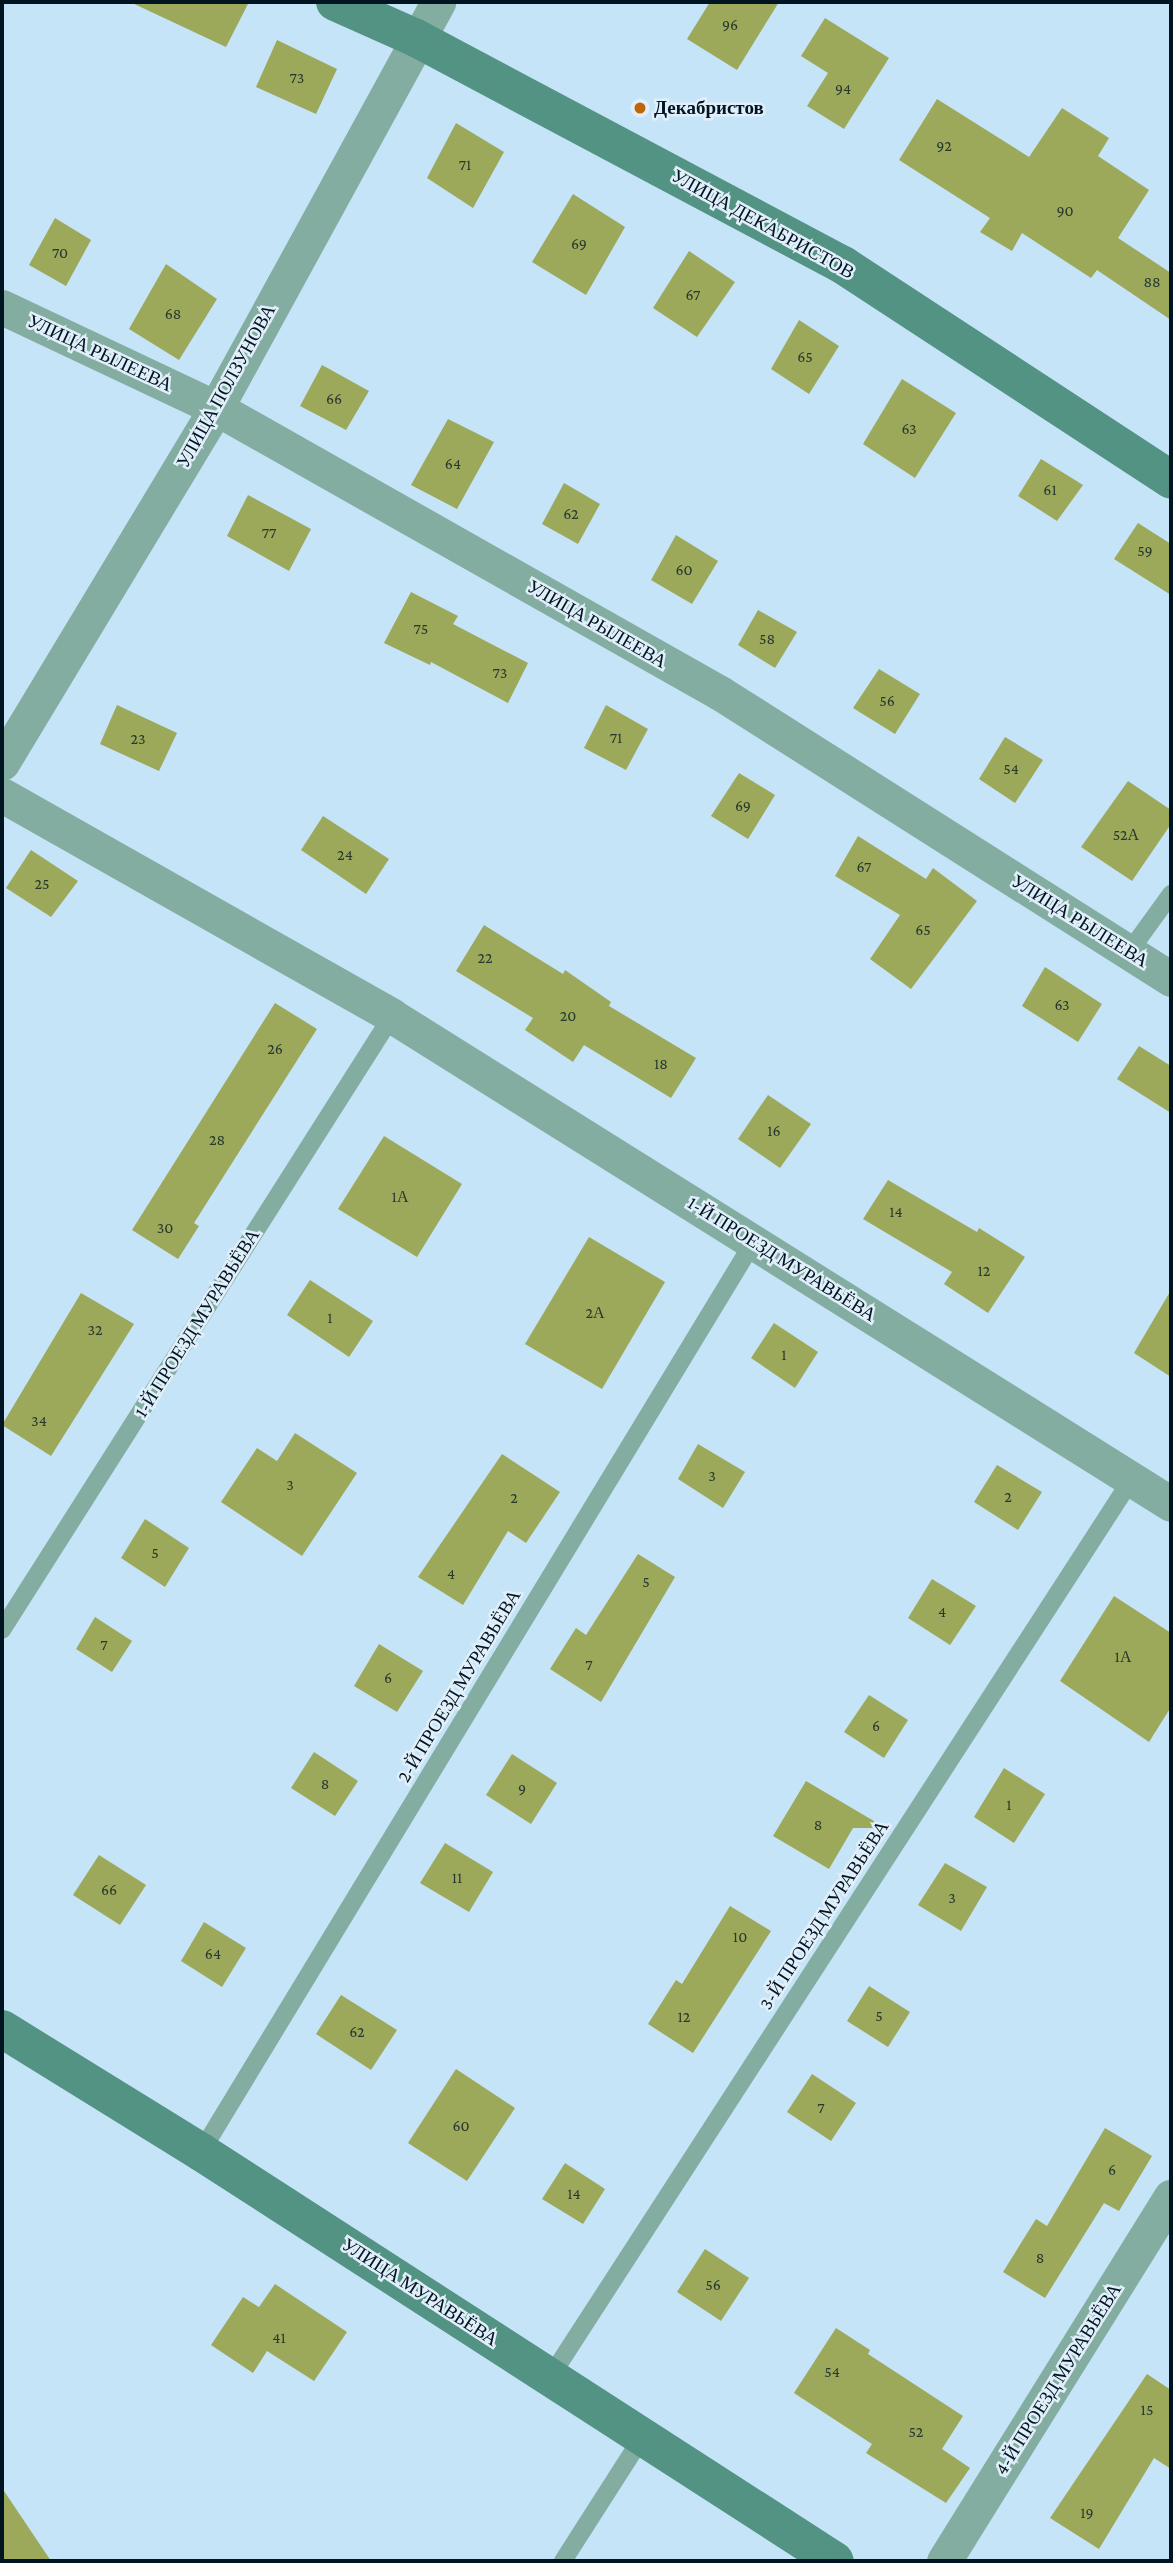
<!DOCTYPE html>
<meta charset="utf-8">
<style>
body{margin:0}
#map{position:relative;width:1173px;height:2563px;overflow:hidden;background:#c6e4f8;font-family:"Crimson Pro",serif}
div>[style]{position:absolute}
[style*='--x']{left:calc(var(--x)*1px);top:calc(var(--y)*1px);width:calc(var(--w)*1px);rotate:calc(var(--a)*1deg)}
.building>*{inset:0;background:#9ca85a}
.lane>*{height:18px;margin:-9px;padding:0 9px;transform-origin:9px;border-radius:9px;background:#84ada2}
.street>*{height:35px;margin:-17.5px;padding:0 17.5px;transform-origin:17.5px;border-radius:17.5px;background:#84ada2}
.secondary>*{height:38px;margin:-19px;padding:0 19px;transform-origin:19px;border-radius:19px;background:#539384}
.dots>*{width:19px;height:19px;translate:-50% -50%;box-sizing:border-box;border:4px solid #e0eff9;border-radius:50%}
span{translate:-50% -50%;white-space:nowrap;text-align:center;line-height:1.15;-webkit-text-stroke:5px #e0eff9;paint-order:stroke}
.number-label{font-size:16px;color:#27392f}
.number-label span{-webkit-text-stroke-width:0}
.poi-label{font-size:19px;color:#001421;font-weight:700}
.left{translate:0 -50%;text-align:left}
.street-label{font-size:19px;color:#001421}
.frame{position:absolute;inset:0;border:4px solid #001421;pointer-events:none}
</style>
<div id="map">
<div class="building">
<i style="clip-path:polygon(130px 2px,249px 2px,226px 47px)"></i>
<i style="clip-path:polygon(710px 2px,779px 2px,737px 70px,687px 39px)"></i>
<i style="clip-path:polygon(825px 18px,889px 58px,844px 129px,807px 106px,828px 73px,801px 56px)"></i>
<i style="clip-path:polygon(277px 40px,337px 69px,316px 114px,256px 87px)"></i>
<i style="clip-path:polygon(937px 99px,1029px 157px,1062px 108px,1109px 138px,1098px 156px,1149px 190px,1118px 238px,1171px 273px,1171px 320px,1097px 270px,1091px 278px,1022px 233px,1012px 251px,980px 232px,990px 218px,899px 160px)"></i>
<i style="clip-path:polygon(456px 123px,504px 152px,473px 208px,427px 178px)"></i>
<i style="clip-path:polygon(573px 194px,625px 227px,586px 295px,532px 262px)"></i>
<i style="clip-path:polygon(55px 218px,91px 240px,66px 286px,29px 265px)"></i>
<i style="clip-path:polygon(689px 251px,735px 282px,697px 337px,653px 308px)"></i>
<i style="clip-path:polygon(166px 264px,217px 299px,179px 360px,129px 329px)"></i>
<i style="clip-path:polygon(799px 320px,839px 346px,809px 394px,771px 369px)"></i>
<i style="clip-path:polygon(322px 365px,369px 391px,346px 430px,300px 406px)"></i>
<i style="clip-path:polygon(902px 379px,956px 413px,915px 478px,863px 444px)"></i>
<i style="clip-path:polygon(448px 419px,494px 442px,457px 509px,411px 485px)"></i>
<i style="clip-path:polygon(1041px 459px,1083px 485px,1057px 521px,1018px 496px)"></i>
<i style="clip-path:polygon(564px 483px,600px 504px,578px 544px,542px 524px)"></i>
<i style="clip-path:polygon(248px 495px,311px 529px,289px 571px,227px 536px)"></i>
<i style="clip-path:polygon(1138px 523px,1171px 544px,1171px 595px,1114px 559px)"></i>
<i style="clip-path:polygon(676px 535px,718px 561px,692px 604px,651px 580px)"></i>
<i style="clip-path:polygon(411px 592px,458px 616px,453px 624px,528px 663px,508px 703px,431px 662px,430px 665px,384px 643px)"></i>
<i style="clip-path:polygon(758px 610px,797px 632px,775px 668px,738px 645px)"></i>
<i style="clip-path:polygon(879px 669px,920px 694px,895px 734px,853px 708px)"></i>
<i style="clip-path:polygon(117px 705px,177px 733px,159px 771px,100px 744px)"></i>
<i style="clip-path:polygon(606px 705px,648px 729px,626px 770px,584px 748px)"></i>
<i style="clip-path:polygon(1005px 737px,1043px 760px,1015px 803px,979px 779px)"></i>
<i style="clip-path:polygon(739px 773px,775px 795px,748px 839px,711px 816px)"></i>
<i style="clip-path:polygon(1128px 781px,1171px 810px,1171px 824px,1132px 881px,1081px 847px)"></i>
<i style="clip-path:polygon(323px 816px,389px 859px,366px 894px,301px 850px)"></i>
<i style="clip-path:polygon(858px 836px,926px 879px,933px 868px,977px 901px,911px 989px,870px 959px,900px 915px,835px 876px)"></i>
<i style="clip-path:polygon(31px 850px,78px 881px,51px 917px,6px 888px)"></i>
<i style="clip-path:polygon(484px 925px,563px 974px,565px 970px,611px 1002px,609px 1006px,696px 1058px,671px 1098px,584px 1045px,573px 1062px,525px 1030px,533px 1018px,456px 971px)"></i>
<i style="clip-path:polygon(1045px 967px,1102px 1004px,1078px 1042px,1022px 1006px)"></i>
<i style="clip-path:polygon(275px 1003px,317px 1029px,194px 1223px,199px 1226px,178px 1259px,132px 1230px)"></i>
<i style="clip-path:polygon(1139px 1046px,1171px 1066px,1171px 1113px,1117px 1079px)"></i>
<i style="clip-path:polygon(768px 1095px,811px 1124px,780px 1168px,738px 1139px)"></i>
<i style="clip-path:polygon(384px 1136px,462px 1184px,417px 1257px,338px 1209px)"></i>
<i style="clip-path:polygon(888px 1180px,977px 1232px,979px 1228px,1025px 1257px,988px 1313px,944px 1284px,952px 1272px,863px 1219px)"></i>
<i style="clip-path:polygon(589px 1237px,665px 1282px,602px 1389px,525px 1344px)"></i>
<i style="clip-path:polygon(310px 1280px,373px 1321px,349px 1357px,287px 1315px)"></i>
<i style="clip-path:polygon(1171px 1290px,1171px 1377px,1134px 1353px)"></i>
<i style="clip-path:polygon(81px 1293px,134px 1324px,51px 1456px,2px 1425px)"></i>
<i style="clip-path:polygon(774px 1323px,818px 1352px,795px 1388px,751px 1358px)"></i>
<i style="clip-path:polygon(295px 1433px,357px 1473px,302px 1556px,221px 1502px,257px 1448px,277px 1461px)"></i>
<i style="clip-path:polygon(698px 1444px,745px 1472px,723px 1508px,678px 1479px)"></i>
<i style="clip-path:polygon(502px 1454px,560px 1492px,526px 1543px,508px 1531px,463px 1605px,418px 1577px)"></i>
<i style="clip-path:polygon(997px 1465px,1042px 1492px,1018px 1530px,974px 1502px)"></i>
<i style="clip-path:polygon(145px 1519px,189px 1548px,165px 1587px,121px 1558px)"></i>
<i style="clip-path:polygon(638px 1554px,675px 1577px,601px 1702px,550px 1669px,576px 1628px,586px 1635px)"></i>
<i style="clip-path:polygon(932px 1579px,976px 1606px,950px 1645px,908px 1618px)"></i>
<i style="clip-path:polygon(1114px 1596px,1171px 1633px,1171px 1707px,1149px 1742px,1060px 1681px)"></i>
<i style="clip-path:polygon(95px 1617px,132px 1641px,112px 1672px,76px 1649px)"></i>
<i style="clip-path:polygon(379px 1644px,423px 1671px,397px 1712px,354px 1686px)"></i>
<i style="clip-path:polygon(869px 1695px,908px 1720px,884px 1758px,844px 1732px)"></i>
<i style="clip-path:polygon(314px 1752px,358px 1781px,335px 1816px,291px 1788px)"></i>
<i style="clip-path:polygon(512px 1754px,557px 1783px,531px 1824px,486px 1795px)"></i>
<i style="clip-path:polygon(1004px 1768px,1045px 1794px,1014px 1843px,974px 1817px)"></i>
<i style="clip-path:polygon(806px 1781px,862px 1814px,886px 1828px,853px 1828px,829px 1869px,773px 1836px)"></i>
<i style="clip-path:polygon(445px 1843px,493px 1872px,469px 1912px,420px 1883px)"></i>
<i style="clip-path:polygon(99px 1855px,146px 1885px,120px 1925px,73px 1895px)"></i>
<i style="clip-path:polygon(945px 1863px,987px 1887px,961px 1931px,918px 1905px)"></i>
<i style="clip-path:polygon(730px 1906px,771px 1931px,693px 2053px,648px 2024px,676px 1980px,682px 1984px)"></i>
<i style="clip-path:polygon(204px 1922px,246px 1948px,222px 1987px,181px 1961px)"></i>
<i style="clip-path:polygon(869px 1986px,910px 2012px,888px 2047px,847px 2021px)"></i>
<i style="clip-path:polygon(341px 1995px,397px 2030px,371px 2070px,316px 2034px)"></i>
<i style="clip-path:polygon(456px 2069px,515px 2108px,467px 2181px,408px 2143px)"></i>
<i style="clip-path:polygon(812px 2074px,856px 2103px,831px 2141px,787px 2112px)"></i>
<i style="clip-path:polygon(1105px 2128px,1152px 2156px,1119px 2211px,1104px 2203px,1045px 2298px,1003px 2272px,1036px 2219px,1047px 2226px)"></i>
<i style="clip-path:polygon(565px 2163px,605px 2189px,583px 2224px,542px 2199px)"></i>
<i style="clip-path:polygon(705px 2249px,749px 2278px,721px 2321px,677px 2292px)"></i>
<i style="clip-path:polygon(275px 2284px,347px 2332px,314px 2381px,267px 2351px,253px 2373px,211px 2345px,243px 2297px,259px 2307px)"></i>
<i style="clip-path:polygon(836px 2328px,870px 2350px,868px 2354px,963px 2416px,942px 2449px,970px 2468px,946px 2503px,866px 2453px,872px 2444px,794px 2393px)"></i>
<i style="clip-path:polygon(1147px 2374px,1171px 2390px,1171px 2469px,1154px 2458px,1099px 2549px,1050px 2518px)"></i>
<i style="clip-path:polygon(2px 2488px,51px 2561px,2px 2561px)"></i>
</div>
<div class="lane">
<i style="--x:1129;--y:952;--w:72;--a:-54.1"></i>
<i style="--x:2;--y:1630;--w:727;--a:-57.58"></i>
<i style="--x:201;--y:2152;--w:1066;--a:-58.74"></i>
<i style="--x:551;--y:2376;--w:1071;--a:-57.08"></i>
<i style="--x:563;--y:2561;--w:148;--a:-57.4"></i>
</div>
<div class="street">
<i style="--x:2;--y:307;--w:237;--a:25.3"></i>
<i style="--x:216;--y:408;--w:579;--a:29.49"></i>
<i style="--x:720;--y:693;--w:534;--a:32.38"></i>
<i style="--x:2;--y:763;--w:415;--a:-58.9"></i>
<i style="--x:216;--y:408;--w:463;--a:-61.3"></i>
<i style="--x:2;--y:795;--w:448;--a:29.5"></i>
<i style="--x:392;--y:1016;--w:919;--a:32.06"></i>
<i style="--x:944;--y:2561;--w:429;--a:-58.1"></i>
</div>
<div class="secondary">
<i style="--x:335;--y:2;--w:89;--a:24"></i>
<i style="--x:416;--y:38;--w:484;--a:28"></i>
<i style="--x:843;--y:265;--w:392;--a:33.2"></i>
<i style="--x:2;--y:2029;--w:234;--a:31.7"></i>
<i style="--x:201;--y:2152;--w:754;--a:32.83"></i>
</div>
<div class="dots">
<i style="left:640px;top:108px;background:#be6507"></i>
</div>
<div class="number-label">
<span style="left:730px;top:25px">96</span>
<span style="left:297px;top:78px">73</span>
<span style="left:843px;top:89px">94</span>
<span style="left:944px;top:146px">92</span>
<span style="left:465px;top:165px">71</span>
<span style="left:1065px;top:211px">90</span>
<span style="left:579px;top:244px">69</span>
<span style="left:60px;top:253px">70</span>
<span style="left:1152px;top:282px">88</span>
<span style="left:693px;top:295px">67</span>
<span style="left:173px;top:314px">68</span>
<span style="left:805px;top:357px">65</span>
<span style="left:334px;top:399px">66</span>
<span style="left:909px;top:429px">63</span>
<span style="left:453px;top:464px">64</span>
<span style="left:1050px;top:490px">61</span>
<span style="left:571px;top:514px">62</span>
<span style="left:269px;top:533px">77</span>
<span style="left:1145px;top:551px">59</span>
<span style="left:684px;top:570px">60</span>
<span style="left:421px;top:629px">75</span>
<span style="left:767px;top:639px">58</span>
<span style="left:500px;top:673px">73</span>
<span style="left:887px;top:701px">56</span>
<span style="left:616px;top:738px">71</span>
<span style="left:138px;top:739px">23</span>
<span style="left:1011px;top:769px">54</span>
<span style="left:743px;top:806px">69</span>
<span style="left:1126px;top:835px">52А</span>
<span style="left:345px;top:855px">24</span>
<span style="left:864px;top:867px">67</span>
<span style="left:42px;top:884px">25</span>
<span style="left:923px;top:930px">65</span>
<span style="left:485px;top:958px">22</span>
<span style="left:1062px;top:1005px">63</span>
<span style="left:568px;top:1016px">20</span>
<span style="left:275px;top:1049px">26</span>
<span style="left:661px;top:1064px">18</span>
<span style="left:774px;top:1131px">16</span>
<span style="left:217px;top:1140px">28</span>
<span style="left:400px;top:1197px">1А</span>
<span style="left:896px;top:1212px">14</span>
<span style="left:165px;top:1228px">30</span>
<span style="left:984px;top:1271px">12</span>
<span style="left:595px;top:1313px">2А</span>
<span style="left:330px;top:1318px">1</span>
<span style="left:95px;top:1330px">32</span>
<span style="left:784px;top:1355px">1</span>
<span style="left:39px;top:1421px">34</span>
<span style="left:712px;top:1476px">3</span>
<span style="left:290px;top:1485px">3</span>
<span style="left:1008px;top:1497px">2</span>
<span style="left:514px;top:1498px">2</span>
<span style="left:155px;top:1553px">5</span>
<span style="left:451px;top:1574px">4</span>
<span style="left:646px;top:1582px">5</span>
<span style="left:942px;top:1612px">4</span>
<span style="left:104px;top:1645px">7</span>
<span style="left:1123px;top:1657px">1А</span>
<span style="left:589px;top:1665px">7</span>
<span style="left:388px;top:1678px">6</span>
<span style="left:876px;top:1726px">6</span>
<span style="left:325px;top:1784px">8</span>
<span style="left:522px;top:1789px">9</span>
<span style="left:1009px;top:1805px">1</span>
<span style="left:818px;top:1825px">8</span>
<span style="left:457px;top:1878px">11</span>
<span style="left:109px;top:1890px">66</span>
<span style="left:952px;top:1898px">3</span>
<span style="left:740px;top:1937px">10</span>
<span style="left:213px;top:1954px">64</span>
<span style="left:879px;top:2016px">5</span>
<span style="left:684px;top:2017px">12</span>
<span style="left:357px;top:2032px">62</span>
<span style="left:821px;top:2108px">7</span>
<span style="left:461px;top:2126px">60</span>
<span style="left:1112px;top:2170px">6</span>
<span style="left:574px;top:2194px">14</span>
<span style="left:1040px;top:2258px">8</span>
<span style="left:713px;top:2285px">56</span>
<span style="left:279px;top:2338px">41</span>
<span style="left:832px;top:2372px">54</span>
<span style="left:1147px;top:2410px">15</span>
<span style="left:916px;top:2432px">52</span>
<span style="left:1087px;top:2513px">19</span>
</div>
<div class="poi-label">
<span class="left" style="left:654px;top:108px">Декабристов</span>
</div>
<div class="street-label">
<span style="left:763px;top:224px;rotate:29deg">УЛИЦА ДЕКАБРИСТОВ</span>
<span style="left:100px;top:353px;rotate:25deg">УЛИЦА РЫЛЕЕВА</span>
<span style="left:226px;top:386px;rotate:-61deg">УЛИЦА ПОЛЗУНОВА</span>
<span style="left:597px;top:624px;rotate:30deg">УЛИЦА РЫЛЕЕВА</span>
<span style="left:1080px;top:921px;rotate:32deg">УЛИЦА РЫЛЕЕВА</span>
<span style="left:782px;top:1259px;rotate:32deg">1-Й ПРОЕЗД МУРАВЬЁВА</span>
<span style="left:197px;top:1323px;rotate:-58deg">1-Й ПРОЕЗД МУРАВЬЁВА</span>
<span style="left:459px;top:1686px;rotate:-59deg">2-Й ПРОЕЗД МУРАВЬЁВА</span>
<span style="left:824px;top:1915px;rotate:-57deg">3-Й ПРОЕЗД МУРАВЬЁВА</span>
<span style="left:420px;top:2292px;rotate:33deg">УЛИЦА МУРАВЬЁВА</span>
<span style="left:1058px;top:2379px;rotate:-58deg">4-Й ПРОЕЗД МУРАВЬЁВА</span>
</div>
<div class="frame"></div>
</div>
